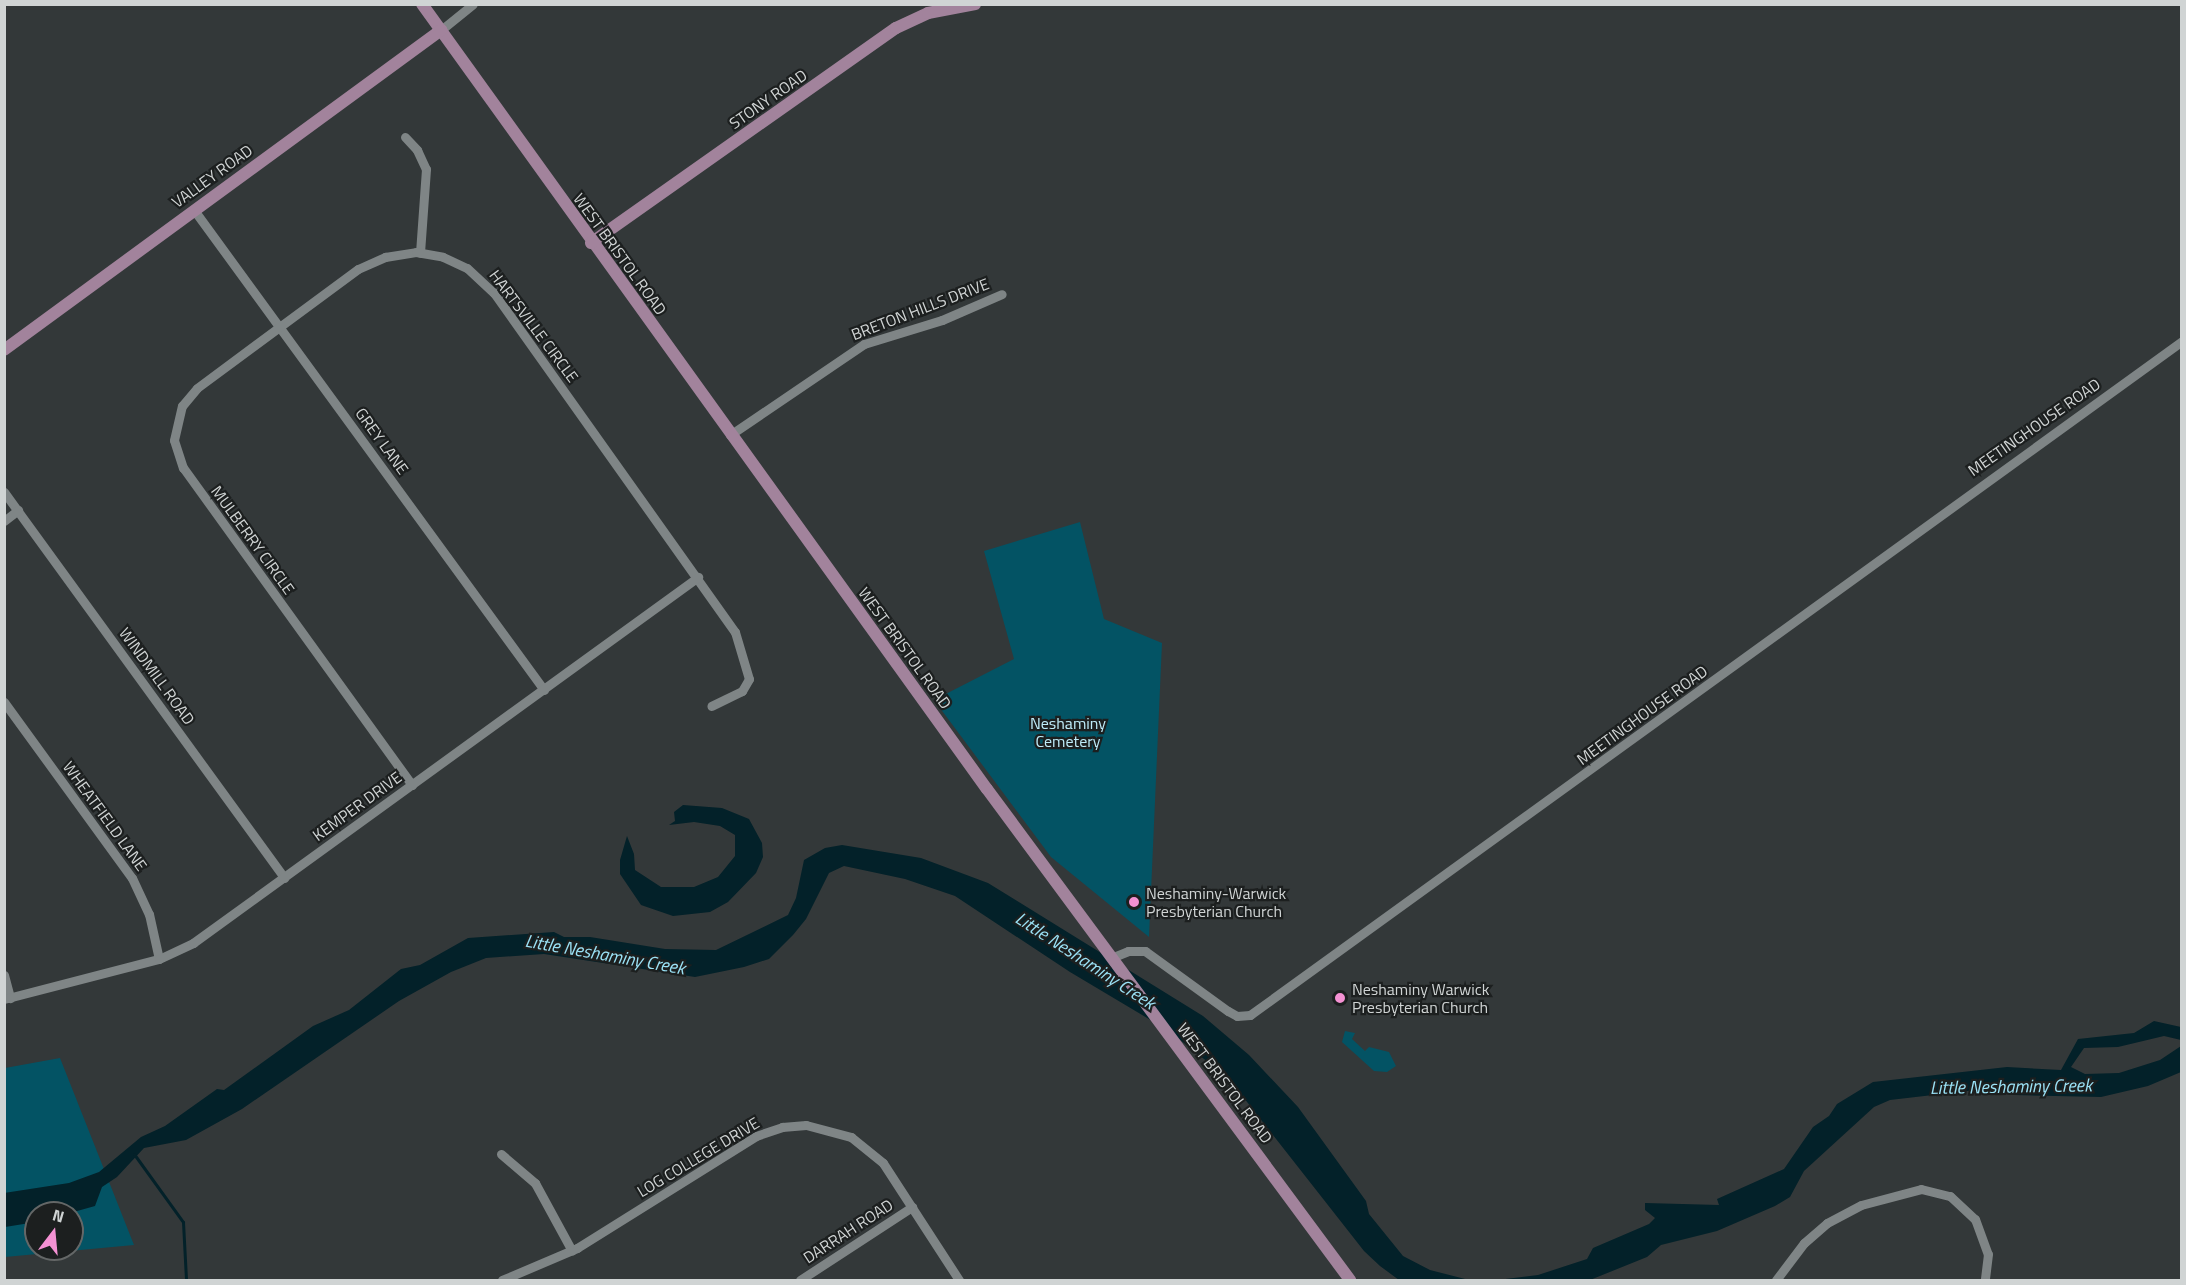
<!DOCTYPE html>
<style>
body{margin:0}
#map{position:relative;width:2186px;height:1285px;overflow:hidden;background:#333839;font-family:"Titillium Web",sans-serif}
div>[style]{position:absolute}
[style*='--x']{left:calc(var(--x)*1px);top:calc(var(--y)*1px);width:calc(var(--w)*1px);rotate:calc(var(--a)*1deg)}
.green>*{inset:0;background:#035364}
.water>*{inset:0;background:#032129}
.stream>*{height:3px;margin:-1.5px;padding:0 1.5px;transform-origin:1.5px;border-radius:1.5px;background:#032129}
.street>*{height:9px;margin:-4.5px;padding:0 4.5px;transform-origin:4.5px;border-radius:4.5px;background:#7f8586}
.secondary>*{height:12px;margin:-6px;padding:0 6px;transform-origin:6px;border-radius:6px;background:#a2839c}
.dots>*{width:16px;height:16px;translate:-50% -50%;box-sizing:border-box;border:3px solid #1c1f1f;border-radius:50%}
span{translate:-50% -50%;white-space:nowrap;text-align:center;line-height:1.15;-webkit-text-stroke:4.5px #1c1f1f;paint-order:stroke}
.street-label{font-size:16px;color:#d0d4d4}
.park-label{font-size:16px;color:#bfedfa}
.poi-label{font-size:16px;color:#d0d4d4}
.left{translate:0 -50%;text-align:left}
.water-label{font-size:18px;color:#9be2f6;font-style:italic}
.frame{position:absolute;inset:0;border:6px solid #d0d4d4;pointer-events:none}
.north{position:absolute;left:24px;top:1201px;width:60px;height:60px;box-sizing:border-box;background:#1c1f1f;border:2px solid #646767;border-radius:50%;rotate:16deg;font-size:16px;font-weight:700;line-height:24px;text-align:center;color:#d0d4d4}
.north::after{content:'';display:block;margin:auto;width:21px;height:27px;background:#f491d3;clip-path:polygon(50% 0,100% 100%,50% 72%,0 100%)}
</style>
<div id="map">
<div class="green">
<i style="clip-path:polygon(1080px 522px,1104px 619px,1162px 643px,1149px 937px,1051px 857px,934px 700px,1014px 659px,984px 551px)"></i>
<i style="clip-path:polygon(1345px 1031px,1355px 1033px,1352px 1039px,1365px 1051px,1369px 1047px,1389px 1052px,1396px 1066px,1387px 1072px,1374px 1071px,1342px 1042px)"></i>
<i style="clip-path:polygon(evenodd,60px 1058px,134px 1245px,5px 1257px,5px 1068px,60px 1058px,36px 1213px,72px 1213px,72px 1249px,36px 1249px,36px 1213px)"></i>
</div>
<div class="water">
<i style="clip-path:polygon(683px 805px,722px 808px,749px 819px,762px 843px,763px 857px,756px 873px,728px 902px,710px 912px,673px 916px,641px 905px,620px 874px,620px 860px,627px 836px,634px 854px,635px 870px,661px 887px,694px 887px,718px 877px,735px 856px,735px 835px,720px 826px,694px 822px,669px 825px,675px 821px,674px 812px)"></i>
<i style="clip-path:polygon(842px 845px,921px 858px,988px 883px,1203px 1016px,1249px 1055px,1298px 1107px,1366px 1201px,1369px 1214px,1403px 1256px,1430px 1270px,1469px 1280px,1399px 1280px,1380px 1266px,1364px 1251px,1229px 1079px,1169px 1031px,1070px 972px,955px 896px,905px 879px,844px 866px,829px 873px,806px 919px,793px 935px,769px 959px,744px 967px,695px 977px,544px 954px,486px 958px,451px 972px,399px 1001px,242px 1109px,186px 1140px,144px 1148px,117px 1177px,102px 1187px,95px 1206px,70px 1213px,36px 1213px,36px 1222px,5px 1227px,4px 1193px,69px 1183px,99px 1172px,141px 1137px,165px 1126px,217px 1089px,224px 1090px,313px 1026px,349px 1010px,401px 969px,420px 965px,468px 938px,554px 932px,564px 937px,590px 937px,665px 949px,716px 950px,788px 915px,796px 898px,804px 860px,825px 848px)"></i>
<i style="clip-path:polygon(2154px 1021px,2181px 1027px,2181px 1040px,2164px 1036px,2118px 1047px,2084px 1048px,2071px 1067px,2085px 1074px,2119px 1073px,2160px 1060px,2181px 1046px,2181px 1072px,2148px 1086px,2101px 1097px,2014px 1095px,1993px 1088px,1890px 1100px,1874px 1107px,1804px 1171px,1790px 1197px,1775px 1206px,1717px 1231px,1661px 1245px,1647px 1257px,1590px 1280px,1497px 1280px,1538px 1275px,1587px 1259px,1593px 1248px,1649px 1224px,1655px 1218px,1645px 1210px,1645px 1203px,1719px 1205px,1717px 1199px,1784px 1169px,1813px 1127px,1829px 1116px,1837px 1104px,1873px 1082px,2007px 1067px,2061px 1070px,2078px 1039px,2134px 1033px)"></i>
</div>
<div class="stream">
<i style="--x:134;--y:1154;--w:84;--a:54.2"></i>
<i style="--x:183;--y:1222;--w:58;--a:87"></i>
</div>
<div class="street">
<i style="--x:441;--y:30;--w:41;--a:-39.1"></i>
<i style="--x:405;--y:137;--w:18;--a:47"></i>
<i style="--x:417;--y:150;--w:21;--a:65"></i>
<i style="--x:426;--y:169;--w:84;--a:94.1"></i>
<i style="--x:194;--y:210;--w:594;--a:53.9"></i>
<i style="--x:730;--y:435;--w:162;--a:-34.2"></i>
<i style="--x:864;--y:344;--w:82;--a:-17.1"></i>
<i style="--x:942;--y:320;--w:65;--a:-23.4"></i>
<i style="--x:4;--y:492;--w:477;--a:54"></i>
<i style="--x:4;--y:521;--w:18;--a:-38"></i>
<i style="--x:4;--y:702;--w:218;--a:54"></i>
<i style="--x:132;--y:878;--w:40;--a:65"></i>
<i style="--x:149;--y:914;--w:46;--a:77.5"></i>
<i style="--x:412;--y:785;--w:391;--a:-125.8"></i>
<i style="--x:183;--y:468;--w:29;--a:-108"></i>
<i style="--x:174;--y:440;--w:35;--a:-77"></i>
<i style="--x:182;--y:406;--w:23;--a:-50"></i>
<i style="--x:197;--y:388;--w:200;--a:-36.5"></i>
<i style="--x:358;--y:269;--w:30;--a:-24"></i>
<i style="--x:385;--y:257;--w:31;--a:-9"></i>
<i style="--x:416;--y:252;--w:27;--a:10"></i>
<i style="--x:443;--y:257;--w:26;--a:25"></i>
<i style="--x:467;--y:268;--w:37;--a:43"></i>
<i style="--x:494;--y:293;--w:416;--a:54.6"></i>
<i style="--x:735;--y:632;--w:49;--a:73.4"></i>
<i style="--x:749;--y:679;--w:14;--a:120"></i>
<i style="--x:742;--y:691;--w:34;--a:154"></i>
<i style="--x:1111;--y:958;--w:18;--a:-22"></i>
<i style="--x:1128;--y:951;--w:17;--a:0"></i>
<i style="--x:1145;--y:951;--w:102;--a:35.9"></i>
<i style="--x:1228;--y:1011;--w:10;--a:29"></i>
<i style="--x:1237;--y:1016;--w:13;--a:-4"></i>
<i style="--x:1250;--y:1015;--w:1150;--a:-35.87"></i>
<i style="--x:4;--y:975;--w:24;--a:75"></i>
<i style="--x:4;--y:999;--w:160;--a:-14.5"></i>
<i style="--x:159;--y:959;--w:38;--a:-25"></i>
<i style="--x:193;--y:943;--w:624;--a:-35.93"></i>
<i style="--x:501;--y:1154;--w:45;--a:40.5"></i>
<i style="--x:535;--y:1183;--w:77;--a:61.4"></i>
<i style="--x:502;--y:1280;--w:82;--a:-23.1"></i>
<i style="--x:577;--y:1248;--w:211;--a:-32"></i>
<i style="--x:756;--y:1136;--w:28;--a:-19"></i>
<i style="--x:782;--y:1127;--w:24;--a:-5"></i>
<i style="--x:806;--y:1125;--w:47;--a:14.9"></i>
<i style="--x:851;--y:1137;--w:41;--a:39.1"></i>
<i style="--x:883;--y:1163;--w:140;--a:57"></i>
<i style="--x:800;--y:1280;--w:134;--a:-33.1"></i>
<i style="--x:1776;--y:1280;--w:46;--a:-52.9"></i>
<i style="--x:1804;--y:1243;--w:30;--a:-41"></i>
<i style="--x:1827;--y:1223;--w:38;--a:-28"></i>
<i style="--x:1861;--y:1205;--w:62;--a:-14.9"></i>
<i style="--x:1921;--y:1189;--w:30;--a:14"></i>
<i style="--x:1950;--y:1196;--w:34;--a:43"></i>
<i style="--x:1975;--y:1219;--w:37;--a:70"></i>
<i style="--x:1988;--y:1254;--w:26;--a:97"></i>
</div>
<div class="secondary">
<i style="--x:422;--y:4;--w:967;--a:54.26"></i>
<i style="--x:987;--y:789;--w:611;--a:53.52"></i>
<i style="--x:591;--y:243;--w:373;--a:-35.2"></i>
<i style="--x:896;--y:28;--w:35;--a:-25"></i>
<i style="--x:928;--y:13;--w:48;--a:-10.8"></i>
<i style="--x:4;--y:350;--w:542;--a:-36.21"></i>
</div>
<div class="dots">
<i style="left:1134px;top:902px;background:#f491d3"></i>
<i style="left:1340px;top:998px;background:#f491d3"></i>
</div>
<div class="street-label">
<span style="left:768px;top:99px;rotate:-35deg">STONY ROAD</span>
<span style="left:212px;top:176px;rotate:-36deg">VALLEY ROAD</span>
<span style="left:620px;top:254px;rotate:54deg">WEST BRISTOL ROAD</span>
<span style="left:920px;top:309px;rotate:-21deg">BRETON HILLS DRIVE</span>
<span style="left:534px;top:326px;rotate:53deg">HARTSVILLE CIRCLE</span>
<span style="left:2034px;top:427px;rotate:-35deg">MEETINGHOUSE ROAD</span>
<span style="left:382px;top:441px;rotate:54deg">GREY LANE</span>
<span style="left:253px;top:540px;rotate:54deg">MULBERRY CIRCLE</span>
<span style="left:905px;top:648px;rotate:54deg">WEST BRISTOL ROAD</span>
<span style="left:157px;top:676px;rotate:54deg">WINDMILL ROAD</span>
<span style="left:1642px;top:715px;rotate:-36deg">MEETINGHOUSE ROAD</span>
<span style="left:357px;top:806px;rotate:-36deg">KEMPER DRIVE</span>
<span style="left:105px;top:816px;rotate:54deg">WHEATFIELD LANE</span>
<span style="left:1225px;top:1083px;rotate:53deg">WEST BRISTOL ROAD</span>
<span style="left:698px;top:1157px;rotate:-31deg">LOG COLLEGE DRIVE</span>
<span style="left:848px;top:1231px;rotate:-33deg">DARRAH ROAD</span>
</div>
<div class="park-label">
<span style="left:1068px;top:732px">Neshaminy<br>Cemetery</span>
</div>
<div class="poi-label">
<span class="left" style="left:1146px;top:902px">Neshaminy-Warwick<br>Presbyterian Church</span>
<span class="left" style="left:1352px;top:998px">Neshaminy Warwick<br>Presbyterian Church</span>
</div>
<div class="water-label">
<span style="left:605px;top:955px;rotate:10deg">Little Neshaminy Creek</span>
<span style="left:1085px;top:961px;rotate:33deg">Little Neshaminy Creek</span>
<span style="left:2011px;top:1087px;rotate:-1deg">Little Neshaminy Creek</span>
</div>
<div class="frame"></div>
<div class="north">N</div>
</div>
